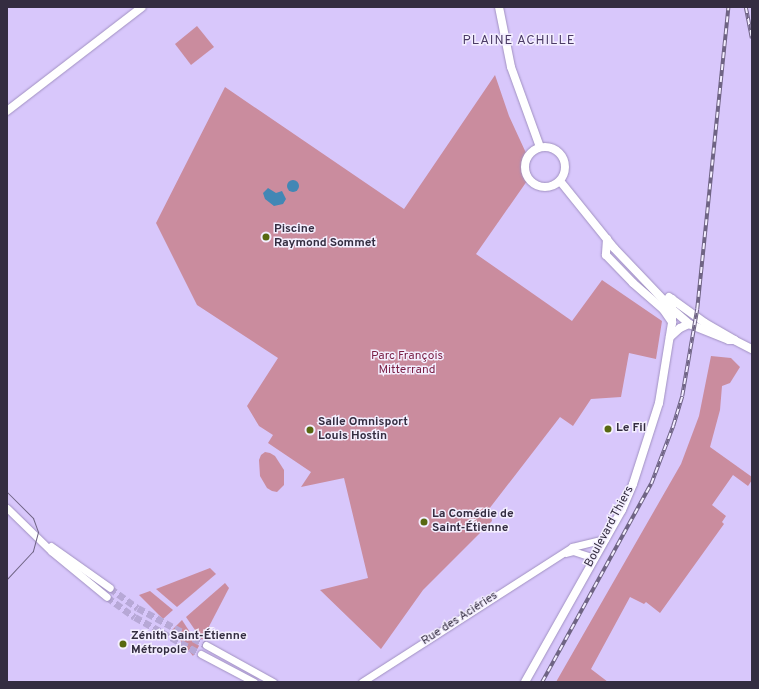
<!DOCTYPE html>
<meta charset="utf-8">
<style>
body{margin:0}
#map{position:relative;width:759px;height:689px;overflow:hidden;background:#d8c7fb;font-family:Overpass,sans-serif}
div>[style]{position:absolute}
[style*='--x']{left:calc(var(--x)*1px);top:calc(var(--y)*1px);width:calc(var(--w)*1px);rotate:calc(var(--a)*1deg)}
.green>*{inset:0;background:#ca8c9e}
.water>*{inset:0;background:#4287b5}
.round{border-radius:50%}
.tertiary-tunnel>*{height:7px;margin-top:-3.5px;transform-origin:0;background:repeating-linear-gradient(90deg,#b7a8d6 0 7px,transparent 0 10.5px)}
.roads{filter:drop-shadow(0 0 1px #a191c2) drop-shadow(0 0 1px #a191c2)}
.tertiary>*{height:7px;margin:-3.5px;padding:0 3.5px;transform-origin:3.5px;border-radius:3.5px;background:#fff}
.secondary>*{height:8px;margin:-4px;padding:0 4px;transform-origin:4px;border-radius:4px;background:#fff}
.secondary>.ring{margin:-4px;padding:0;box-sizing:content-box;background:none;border:8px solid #fff;border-radius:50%}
.tram>*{height:1px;margin:-0.5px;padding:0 0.5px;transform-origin:0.5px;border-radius:0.5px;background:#6f6484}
.rail>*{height:3.5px;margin-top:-1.75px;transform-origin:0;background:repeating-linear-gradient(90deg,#f4efff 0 6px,#6f6484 0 12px);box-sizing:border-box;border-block:1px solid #6f6484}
.dots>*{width:11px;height:11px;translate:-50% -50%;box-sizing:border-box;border:2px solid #f4efff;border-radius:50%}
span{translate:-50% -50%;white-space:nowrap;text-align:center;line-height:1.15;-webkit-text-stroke:3px #f4efff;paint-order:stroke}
.poi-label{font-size:12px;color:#342d41;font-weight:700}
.left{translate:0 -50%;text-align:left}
.park-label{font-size:12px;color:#7a1f45}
.street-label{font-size:12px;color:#342d41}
.neighbourhood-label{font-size:13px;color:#4b3b66;letter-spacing:1px}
.frame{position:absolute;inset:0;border:8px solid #342d41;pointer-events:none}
</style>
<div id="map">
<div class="green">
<i style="clip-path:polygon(197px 26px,214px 47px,191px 65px,175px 44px)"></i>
<i style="clip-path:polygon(495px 75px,509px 116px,526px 153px,523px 170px,527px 181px,476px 254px,572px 321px,602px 280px,662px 321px,656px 359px,629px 353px,621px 397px,591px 399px,573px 426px,560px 417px,489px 509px,492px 521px,423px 590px,381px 649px,320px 590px,368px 578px,344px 478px,301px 487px,311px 472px,268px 443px,273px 435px,259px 426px,247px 406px,278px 358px,197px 305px,156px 223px,225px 87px,404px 209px)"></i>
<i style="clip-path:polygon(711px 356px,731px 358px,740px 367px,730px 383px,722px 386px,720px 410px,710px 447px,752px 477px,752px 480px,748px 486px,733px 475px,712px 505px,726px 516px,722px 522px,724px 524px,660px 613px,646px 602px,644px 604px,630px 597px,591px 669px,608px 682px,556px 682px,681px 464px,699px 416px)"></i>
<i style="clip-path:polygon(265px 452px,270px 453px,275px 456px,284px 470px,284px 485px,277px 492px,272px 491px,267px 488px,260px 476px,259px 460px,261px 455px)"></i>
<i style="clip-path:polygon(210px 568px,216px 574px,177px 607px,156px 589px)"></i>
<i style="clip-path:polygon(225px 583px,229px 588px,202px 640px,186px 617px)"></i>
<i style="clip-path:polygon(150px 591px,173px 610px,163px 619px,139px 595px)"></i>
<i style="clip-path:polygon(182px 620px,199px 646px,193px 656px,172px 630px)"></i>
</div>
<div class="water">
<i class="round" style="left:287px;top:180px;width:12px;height:12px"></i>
<i style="clip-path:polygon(268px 188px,276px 193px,282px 191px,286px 199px,283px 204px,274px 206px,265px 199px,263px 193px)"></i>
</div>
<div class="tertiary-tunnel">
<i style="--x:110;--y:588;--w:34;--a:36"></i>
<i style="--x:138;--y:608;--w:77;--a:28.6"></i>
<i style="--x:107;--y:597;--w:34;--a:36"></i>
<i style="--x:135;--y:617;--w:76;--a:29.3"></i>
</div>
<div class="roads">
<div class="tertiary">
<i style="--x:7;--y:508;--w:62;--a:44.3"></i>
<i style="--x:51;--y:551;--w:72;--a:39.4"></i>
<i style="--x:51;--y:546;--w:72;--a:35.4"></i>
<i style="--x:566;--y:553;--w:7;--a:-16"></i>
<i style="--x:573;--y:551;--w:22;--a:18"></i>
<i style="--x:206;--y:645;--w:77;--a:28.9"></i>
<i style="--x:201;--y:654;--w:60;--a:27.8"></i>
<i style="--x:362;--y:682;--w:250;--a:-32.7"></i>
<i style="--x:572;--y:547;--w:34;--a:-14"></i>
</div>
<div class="secondary">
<i style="--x:499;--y:7;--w:61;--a:78.7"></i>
<i style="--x:511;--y:67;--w:85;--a:70.1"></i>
<i style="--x:7;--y:111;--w:170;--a:-37.6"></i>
<i class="ring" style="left:525px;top:147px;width:32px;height:32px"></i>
<i style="--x:560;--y:181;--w:86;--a:51.1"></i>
<i style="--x:614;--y:248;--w:84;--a:46.4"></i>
<i style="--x:672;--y:309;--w:23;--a:41"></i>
<i style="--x:689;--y:324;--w:43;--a:21.8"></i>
<i style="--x:729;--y:340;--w:5;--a:0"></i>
<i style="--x:607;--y:239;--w:16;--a:94"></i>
<i style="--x:606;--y:255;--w:39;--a:46"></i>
<i style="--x:633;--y:283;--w:40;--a:41"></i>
<i style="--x:663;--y:309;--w:16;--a:55"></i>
<i style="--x:669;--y:297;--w:44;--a:35.8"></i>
<i style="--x:705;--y:323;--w:34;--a:30"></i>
<i style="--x:734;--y:340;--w:20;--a:27"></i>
<i style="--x:670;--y:337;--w:13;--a:-42"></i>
<i style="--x:680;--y:328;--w:10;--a:-24"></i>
<i style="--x:525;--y:682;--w:197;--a:-60.6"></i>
<i style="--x:622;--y:510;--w:28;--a:-67"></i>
<i style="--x:633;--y:484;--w:85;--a:-72.2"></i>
<i style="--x:659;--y:403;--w:81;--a:-80.8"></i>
<i style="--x:672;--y:323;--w:24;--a:-90"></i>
</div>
</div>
<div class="tram">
<i style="--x:7;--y:492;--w:37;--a:45"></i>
<i style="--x:33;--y:518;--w:15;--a:70"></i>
<i style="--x:38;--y:532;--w:20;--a:105"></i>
<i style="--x:33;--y:551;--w:38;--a:133"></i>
</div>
<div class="rail">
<i style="--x:746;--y:7;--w:32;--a:79"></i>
<i style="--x:542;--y:682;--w:226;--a:-61.2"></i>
<i style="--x:651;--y:484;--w:62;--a:-69.2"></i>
<i style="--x:673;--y:426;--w:31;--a:-73"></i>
<i style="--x:682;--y:396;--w:88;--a:-80.2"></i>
<i style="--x:697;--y:309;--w:304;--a:-84.1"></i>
</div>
<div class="dots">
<i style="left:266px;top:237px;background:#586811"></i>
<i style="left:608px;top:429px;background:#586811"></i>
<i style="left:310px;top:430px;background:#586811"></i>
<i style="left:424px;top:522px;background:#586811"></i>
<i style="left:123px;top:644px;background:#586811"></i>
</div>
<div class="poi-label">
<span class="left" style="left:274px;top:237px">Piscine<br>Raymond Sommet</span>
<span class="left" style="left:318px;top:430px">Salle Omnisport<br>Louis Hostin</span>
<span class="left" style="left:616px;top:429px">Le Fil</span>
<span class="left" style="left:432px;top:522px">La Comédie de<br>Saint-Étienne</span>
<span class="left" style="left:131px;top:644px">Zénith Saint-Étienne<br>Métropole</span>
</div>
<div class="park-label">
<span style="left:407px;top:364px">Parc François<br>Mitterrand</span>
</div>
<div class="street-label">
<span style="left:610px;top:527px;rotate:-62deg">Boulevard Thiers</span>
<span style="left:460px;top:619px;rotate:-33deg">Rue des Aciéries</span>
</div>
<div class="neighbourhood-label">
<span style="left:519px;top:41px">PLAINE ACHILLE</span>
</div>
<div class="frame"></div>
</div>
